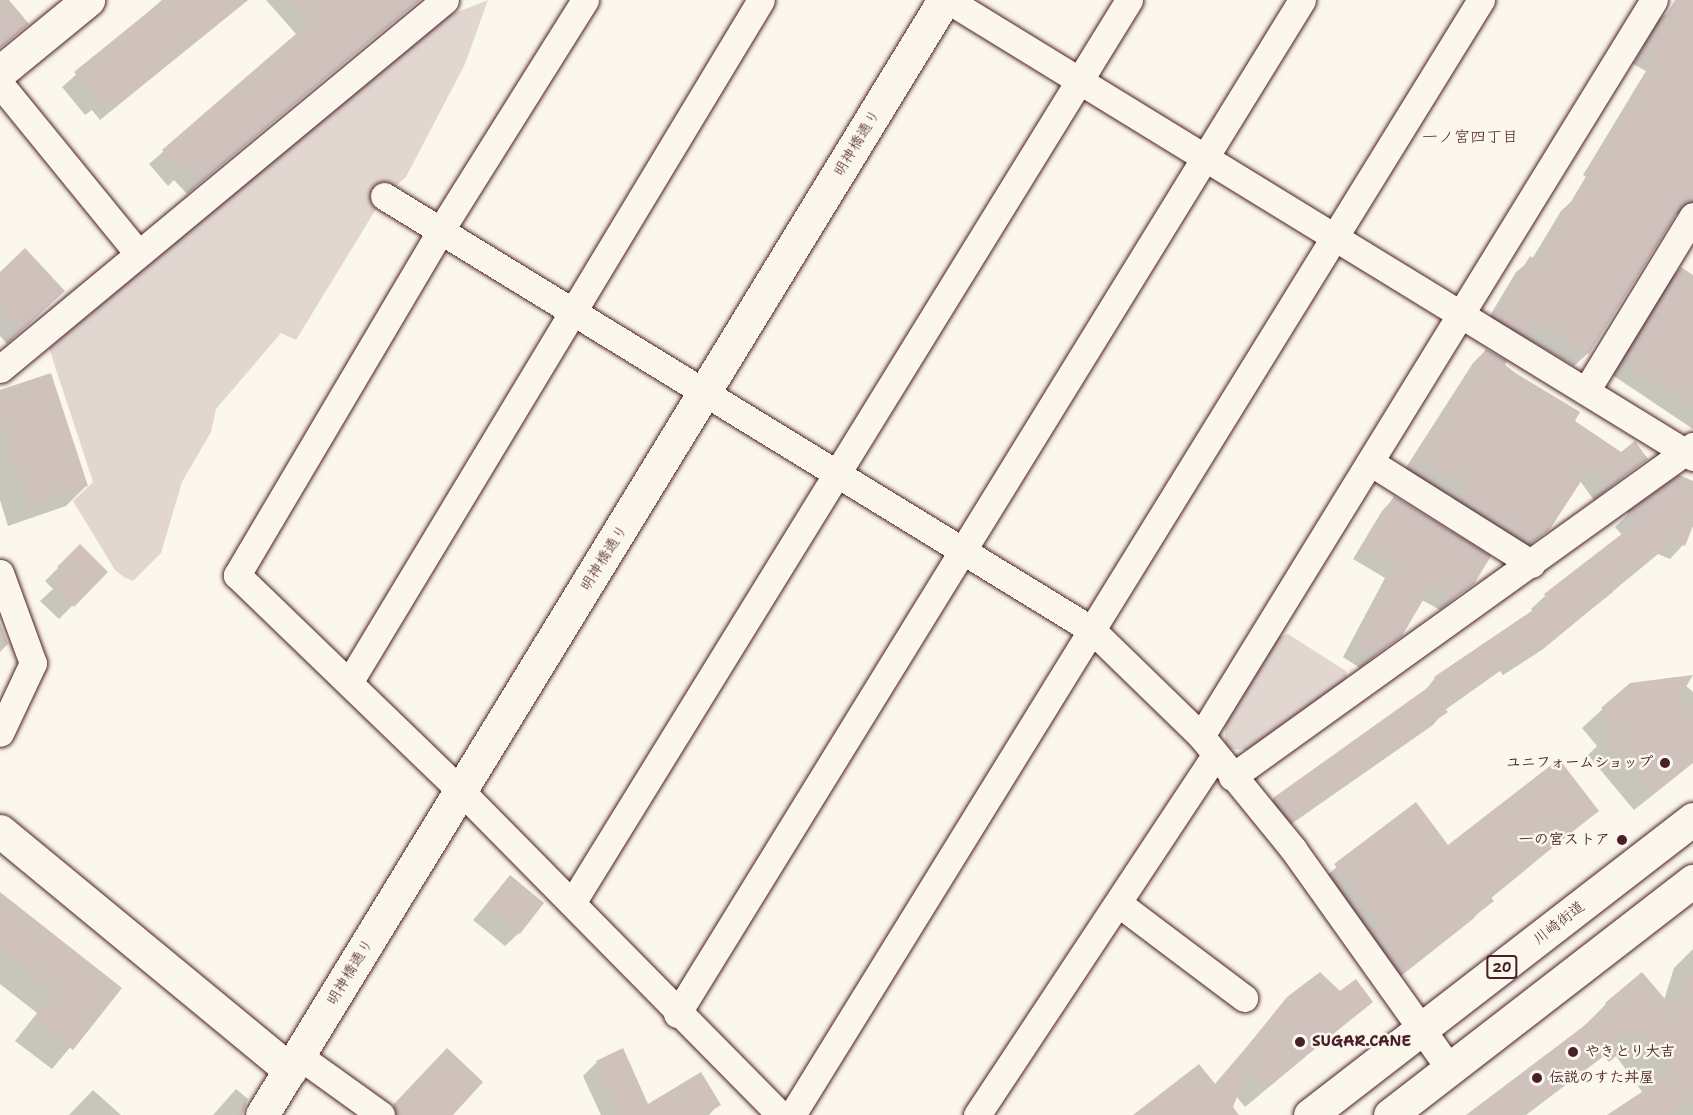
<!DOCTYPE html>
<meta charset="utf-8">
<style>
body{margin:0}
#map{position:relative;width:1693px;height:1115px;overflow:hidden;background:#fbf7ec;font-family:"Shantell Sans","Klee One",sans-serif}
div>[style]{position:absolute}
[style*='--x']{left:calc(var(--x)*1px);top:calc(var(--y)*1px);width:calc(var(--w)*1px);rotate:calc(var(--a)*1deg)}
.green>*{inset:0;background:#e2d7d0}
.shadow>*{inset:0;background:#0003}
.building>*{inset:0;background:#cfc2bc}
.roads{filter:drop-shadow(0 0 2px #4a1f2b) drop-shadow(0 0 2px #4a1f2b)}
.minor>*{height:27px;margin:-13.5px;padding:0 13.5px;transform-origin:13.5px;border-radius:13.5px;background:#fbf7ec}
.tertiary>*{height:33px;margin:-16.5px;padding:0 16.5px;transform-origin:16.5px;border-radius:16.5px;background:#fbf7ec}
.primary>*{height:33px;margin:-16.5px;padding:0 16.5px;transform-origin:16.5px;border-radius:16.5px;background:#fbf7ec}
.dots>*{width:16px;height:16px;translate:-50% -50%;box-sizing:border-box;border:3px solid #fbf7ec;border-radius:50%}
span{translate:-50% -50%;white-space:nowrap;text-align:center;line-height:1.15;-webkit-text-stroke:5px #fbf7ec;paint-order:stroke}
.shield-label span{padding:2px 4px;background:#fbf7ec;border:2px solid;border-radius:4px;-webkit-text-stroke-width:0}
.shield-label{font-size:14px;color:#4a1f2b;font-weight:700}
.street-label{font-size:15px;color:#4a1f2b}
.poi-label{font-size:15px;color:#4a1f2b;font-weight:700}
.right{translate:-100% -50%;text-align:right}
.left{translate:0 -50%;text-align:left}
.neighbourhood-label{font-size:16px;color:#4a1f2b}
</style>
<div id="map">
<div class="green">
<i style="clip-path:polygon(488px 0,465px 64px,406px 177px,384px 196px,296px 340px,281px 333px,216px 409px,211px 432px,182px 482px,161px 553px,133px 581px,124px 577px,115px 570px,73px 501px,93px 482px,49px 348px,443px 18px)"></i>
<i style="clip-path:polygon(1288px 634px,1346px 671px,1348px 682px,1251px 750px,1225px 749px,1225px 726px,1233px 703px,1274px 639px)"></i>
</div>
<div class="shadow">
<i style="clip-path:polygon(162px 0,248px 0,100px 120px,92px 110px,85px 115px,62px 87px)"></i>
<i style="clip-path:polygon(266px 0,418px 0,187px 194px,174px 180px,168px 186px,149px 164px,297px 35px)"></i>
<i style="clip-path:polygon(1686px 0,1693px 0,1693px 220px,1688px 215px,1672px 214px,1664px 223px,1583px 175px,1646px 71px,1633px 64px,1659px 19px)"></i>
<i style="clip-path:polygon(1575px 198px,1588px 353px,1574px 366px,1521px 335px,1509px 347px,1485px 324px,1516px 272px,1532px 259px,1561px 211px)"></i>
<i style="clip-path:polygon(1681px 268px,1693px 277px,1693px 429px,1611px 374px,1668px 281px)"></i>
<i style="clip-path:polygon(0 274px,50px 304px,7px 344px,0 336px)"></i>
<i style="clip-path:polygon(1486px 350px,1573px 422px,1621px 454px,1646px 459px,1594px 500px,1580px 481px,1549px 529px,1519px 554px,1446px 512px,1454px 498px,1405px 469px,1473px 363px)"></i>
<i style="clip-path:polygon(0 392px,86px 486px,66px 506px,8px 526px,0 500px)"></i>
<i style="clip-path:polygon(1693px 483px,1693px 522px,1683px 545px,1670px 559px,1658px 554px,1542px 650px,1503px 675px,1500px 671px,1445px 710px,1433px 725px,1277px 834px,1260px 812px,1274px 799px,1423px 693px,1435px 678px,1533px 612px,1531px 609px,1545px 596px,1622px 535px,1615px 527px,1628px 514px)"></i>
<i style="clip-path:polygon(1394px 498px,1473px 583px,1440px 610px,1422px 600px,1401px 635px,1360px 668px,1343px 657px,1385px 578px,1353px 559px,1382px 511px)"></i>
<i style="clip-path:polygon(80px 546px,106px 572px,59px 619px,40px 601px,53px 589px,45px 581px)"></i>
<i style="clip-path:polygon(0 623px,8px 644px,0 652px)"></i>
<i style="clip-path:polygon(1676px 677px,1693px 692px,1693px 763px,1634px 810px,1588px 755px,1597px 746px,1582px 728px,1630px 684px)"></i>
<i style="clip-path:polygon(1415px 804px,1448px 847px,1597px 811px,1490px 899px,1473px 919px,1382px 991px,1316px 884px)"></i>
<i style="clip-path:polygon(510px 877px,519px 933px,505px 946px,473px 920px)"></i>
<i style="clip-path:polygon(0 894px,120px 988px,52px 1069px,15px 1041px,37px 1013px,0 984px)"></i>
<i style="clip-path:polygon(1693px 949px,1693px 1115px,1610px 1115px,1643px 1093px,1616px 1056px,1609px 1062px,1604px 1056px,1526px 1115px,1470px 1115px,1581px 1029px,1606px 1004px,1664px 1000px,1674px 968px)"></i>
<i style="clip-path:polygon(1340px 993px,1371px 1002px,1245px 1107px,1236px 1096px,1228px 1115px,1136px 1115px,1214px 1085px,1288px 999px)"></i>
<i style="clip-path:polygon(597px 1062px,648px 1106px,719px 1104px,709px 1115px,601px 1115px,583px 1076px)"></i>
<i style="clip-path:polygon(236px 1089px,248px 1099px,242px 1115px,213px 1115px)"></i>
<i style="clip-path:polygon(93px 1090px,121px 1115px,69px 1115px)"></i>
</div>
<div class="building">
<i style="clip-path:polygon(0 0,9px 0,29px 24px,0 48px)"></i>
<i style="clip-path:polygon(163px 0,248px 0,114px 107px,106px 98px,99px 103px,74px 72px)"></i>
<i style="clip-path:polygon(291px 0,420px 0,201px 181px,189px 167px,182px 173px,162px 150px,311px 21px)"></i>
<i style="clip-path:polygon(1675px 0,1693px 0,1693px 200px,1680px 208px,1589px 354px,1532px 320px,1523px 335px,1502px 322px,1506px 315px,1497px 310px,1530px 256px,1536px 260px,1657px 58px,1645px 51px)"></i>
<i style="clip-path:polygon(25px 248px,65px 291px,21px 331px,0 309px,0 272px)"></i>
<i style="clip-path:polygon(1681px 267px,1693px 275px,1693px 406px,1623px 361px)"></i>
<i style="clip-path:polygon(1486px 349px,1507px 361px,1505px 365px,1517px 374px,1580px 412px,1575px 421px,1621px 452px,1635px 441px,1648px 459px,1608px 488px,1591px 466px,1550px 529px,1533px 542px,1458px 499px,1466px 484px,1416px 456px)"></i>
<i style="clip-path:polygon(51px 373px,88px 486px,29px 506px,0 419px,0 390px)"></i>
<i style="clip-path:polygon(1679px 475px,1693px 481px,1693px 526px,1685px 546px,1673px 541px,1611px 588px,1613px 592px,1557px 636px,1517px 663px,1514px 659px,1445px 708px,1448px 712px,1291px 821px,1273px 798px,1437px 681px,1434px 677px,1548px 600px,1544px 594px,1636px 523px,1627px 512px)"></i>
<i style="clip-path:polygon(1394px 496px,1491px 556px,1474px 584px,1454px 598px,1432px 585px,1402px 636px,1374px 656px,1355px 644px,1396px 565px,1364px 546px)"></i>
<i style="clip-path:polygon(80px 544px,108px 572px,74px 607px,53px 587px,65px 574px,57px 567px)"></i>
<i style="clip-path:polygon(1693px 675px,1680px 697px,1693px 712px,1693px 762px,1654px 792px,1606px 735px,1617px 726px,1601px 708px,1630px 683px)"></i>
<i style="clip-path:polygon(1559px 759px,1599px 811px,1490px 896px,1494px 901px,1401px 973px,1371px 931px,1379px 924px,1334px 864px,1416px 802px,1448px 845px)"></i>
<i style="clip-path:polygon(510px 875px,544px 903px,520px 934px,485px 906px)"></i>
<i style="clip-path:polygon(0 892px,122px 988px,73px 1050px,34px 1020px,56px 992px,0 948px)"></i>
<i style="clip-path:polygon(1320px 972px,1340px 991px,1356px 979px,1373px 1002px,1266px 1088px,1249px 1067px,1233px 1107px,1239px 1115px,1133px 1115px,1199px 1064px,1216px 1085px,1287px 997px)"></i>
<i style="clip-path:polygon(1642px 972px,1676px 1012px,1688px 975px,1693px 976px,1693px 1101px,1670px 1115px,1607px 1115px,1672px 1072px,1642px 1032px,1635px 1038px,1630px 1032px,1520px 1115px,1466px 1115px,1609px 1007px,1605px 1003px)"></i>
<i style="clip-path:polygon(447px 1048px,483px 1082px,453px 1115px,396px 1115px,393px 1105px)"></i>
<i style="clip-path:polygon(623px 1048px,648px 1104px,701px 1072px,721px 1105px,704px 1115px,621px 1115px,596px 1061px)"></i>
</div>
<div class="roads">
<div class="minor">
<i style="--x:585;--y:0;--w:271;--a:122.1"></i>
<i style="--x:441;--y:230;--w:401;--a:120.6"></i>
<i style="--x:237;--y:575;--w:310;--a:44"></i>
<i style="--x:460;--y:790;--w:456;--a:45.4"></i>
<i style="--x:948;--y:0;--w:874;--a:31.53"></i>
<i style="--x:0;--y:84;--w:218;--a:50.8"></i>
<i style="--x:384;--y:196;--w:830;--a:31.51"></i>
<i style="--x:1092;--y:630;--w:152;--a:44.2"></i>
<i style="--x:1201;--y:736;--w:146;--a:50.8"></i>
<i style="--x:1293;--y:849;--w:270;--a:54.5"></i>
<i style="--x:0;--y:369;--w:578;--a:-39.67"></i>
<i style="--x:1586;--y:391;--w:205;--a:-58.6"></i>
<i style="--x:1370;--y:462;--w:191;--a:32.2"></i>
<i style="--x:0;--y:573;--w:96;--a:69.9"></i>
<i style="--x:33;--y:663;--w:77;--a:115.2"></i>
<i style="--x:350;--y:681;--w:795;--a:-58.89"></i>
<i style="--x:1201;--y:736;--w:864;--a:-58.39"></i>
<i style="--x:1232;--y:777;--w:568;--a:-35.68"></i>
<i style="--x:572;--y:903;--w:1061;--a:-58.33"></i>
<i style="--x:1118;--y:903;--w:158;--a:37"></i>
<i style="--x:677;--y:1014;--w:1191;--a:-58.35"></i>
<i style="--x:299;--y:1056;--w:101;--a:35.7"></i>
<i style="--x:792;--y:1115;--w:1311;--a:-58.29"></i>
<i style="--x:977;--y:1115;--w:431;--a:-56.5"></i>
</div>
<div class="tertiary">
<i style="--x:0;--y:72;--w:114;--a:-39.3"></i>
<i style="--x:0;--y:831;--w:376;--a:39.5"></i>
<i style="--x:262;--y:1115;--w:1307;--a:-58.55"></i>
</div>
<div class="primary">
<i style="--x:1310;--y:1115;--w:484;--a:-37.7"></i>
<i style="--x:1390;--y:1115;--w:383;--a:-37.7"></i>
</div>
</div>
<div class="dots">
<i style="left:1665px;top:763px;background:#4a1f2b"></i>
<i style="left:1622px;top:840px;background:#4a1f2b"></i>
<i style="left:1300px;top:1042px;background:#4a1f2b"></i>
<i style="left:1573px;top:1052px;background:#4a1f2b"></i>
<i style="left:1537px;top:1078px;background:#4a1f2b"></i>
</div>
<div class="shield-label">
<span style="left:1502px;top:967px">20</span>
</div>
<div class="street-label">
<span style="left:857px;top:143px;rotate:-59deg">明神橋通り</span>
<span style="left:604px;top:558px;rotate:-58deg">明神橋通り</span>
<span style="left:1559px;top:923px;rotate:-38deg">川崎街道</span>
<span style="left:350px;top:972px;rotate:-59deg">明神橋通り</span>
</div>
<div class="poi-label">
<span class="right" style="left:1653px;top:763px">ユニフォームショップ</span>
<span class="right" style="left:1610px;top:840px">一の宮ストア</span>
<span class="left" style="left:1312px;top:1042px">SUGAR.CANE</span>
<span class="left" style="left:1585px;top:1052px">やきとり大吉</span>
<span class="left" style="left:1549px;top:1078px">伝説のすた丼屋</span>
</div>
<div class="neighbourhood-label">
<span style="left:1470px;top:137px">一ノ宮四丁目</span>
</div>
</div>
